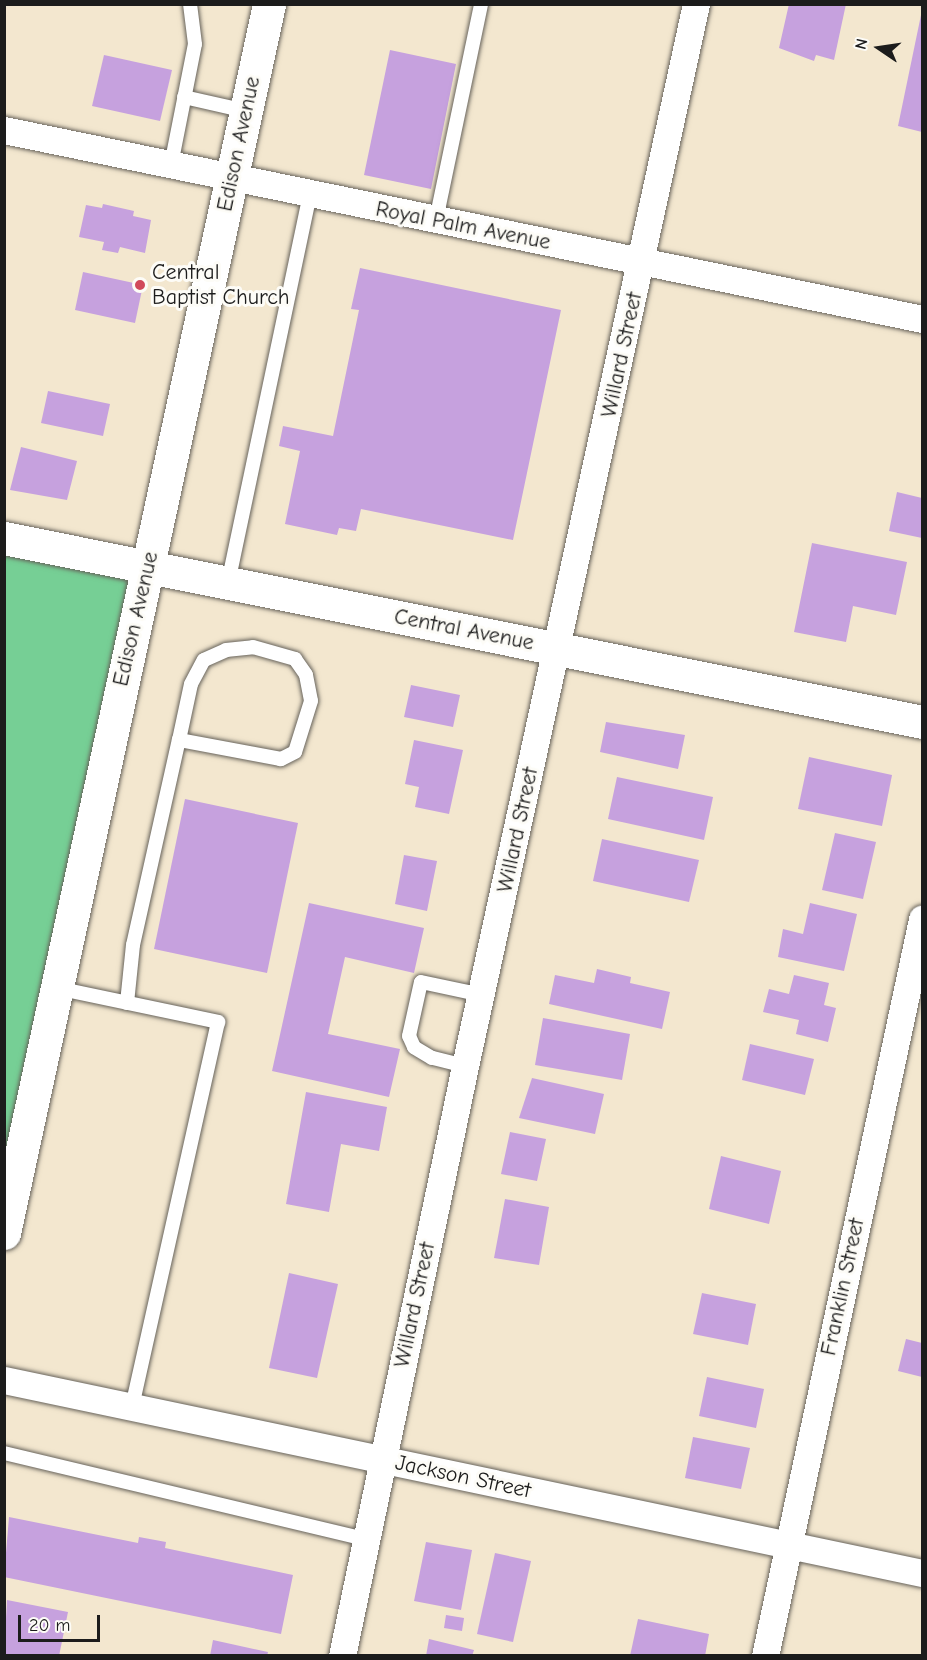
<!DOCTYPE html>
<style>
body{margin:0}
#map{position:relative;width:927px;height:1660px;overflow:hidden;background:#f3e7cf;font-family:"Comic Neue",sans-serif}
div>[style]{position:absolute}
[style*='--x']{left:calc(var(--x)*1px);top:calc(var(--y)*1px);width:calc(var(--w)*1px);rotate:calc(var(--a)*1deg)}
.green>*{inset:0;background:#76cf95}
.building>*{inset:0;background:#c6a1de}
.roads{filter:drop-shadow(0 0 2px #67635b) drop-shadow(0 0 2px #67635b)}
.service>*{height:14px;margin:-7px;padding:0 7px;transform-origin:7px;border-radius:7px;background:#fff}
.minor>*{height:27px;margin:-13.5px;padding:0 13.5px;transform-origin:13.5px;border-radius:13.5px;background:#fff}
.tertiary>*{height:33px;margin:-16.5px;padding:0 16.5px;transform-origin:16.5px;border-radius:16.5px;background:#fff}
.dots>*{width:16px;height:16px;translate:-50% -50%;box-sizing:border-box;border:3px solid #fdfcf7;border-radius:50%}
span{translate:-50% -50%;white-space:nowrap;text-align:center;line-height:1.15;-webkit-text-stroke:6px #fdfcf7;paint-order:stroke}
.street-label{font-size:22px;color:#1c1c1c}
.poi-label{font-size:22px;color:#1c1c1c}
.left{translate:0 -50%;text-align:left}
.frame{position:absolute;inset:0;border:6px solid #1c1c1c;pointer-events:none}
.north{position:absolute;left:849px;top:18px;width:60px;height:60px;-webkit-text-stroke:4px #fdfcf7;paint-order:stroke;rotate:283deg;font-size:16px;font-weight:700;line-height:24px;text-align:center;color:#1c1c1c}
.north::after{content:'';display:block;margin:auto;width:21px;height:27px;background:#1c1c1c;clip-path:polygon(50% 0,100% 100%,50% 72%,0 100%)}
.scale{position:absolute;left:18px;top:1615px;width:82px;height:27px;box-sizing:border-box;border:3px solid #1c1c1c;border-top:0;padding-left:8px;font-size:18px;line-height:21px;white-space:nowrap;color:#1c1c1c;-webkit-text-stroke:4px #fdfcf7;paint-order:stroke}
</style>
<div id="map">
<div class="green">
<i style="clip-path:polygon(5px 544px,140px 571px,5px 1203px)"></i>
</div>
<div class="building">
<i style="clip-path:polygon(789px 4px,846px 4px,834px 60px,816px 55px,814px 61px,779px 48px)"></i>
<i style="clip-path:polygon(921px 15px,922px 15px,922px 132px,898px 126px)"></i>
<i style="clip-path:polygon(390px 50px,456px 64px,431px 189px,364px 175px)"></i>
<i style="clip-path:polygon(104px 55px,172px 70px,160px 121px,92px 106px)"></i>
<i style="clip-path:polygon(103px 204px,134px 211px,133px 216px,151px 220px,145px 253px,120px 247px,118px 253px,102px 250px,104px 242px,79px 237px,86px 205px,102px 208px)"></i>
<i style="clip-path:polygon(360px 268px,561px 310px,513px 540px,361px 509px,356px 531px,339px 528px,337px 535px,285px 524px,300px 451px,279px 446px,283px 426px,333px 436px,359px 310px,351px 309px)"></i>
<i style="clip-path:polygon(83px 272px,143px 285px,135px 323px,75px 310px)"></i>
<i style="clip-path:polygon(48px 391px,110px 404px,103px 436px,41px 423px)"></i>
<i style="clip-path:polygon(21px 447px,77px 461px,67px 500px,10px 490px)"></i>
<i style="clip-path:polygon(897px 492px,922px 498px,922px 538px,889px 531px)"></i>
<i style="clip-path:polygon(812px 543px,907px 562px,896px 615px,853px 606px,846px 642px,794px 632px)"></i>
<i style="clip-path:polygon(411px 685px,460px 695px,453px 727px,404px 717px)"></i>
<i style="clip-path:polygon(606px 722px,685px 735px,678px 769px,600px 752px)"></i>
<i style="clip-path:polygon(414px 740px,463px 750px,449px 814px,415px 807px,419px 787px,405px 784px)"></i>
<i style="clip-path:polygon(809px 757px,892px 775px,882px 826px,798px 809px)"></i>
<i style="clip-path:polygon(617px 777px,713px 797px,704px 840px,608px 819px)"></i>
<i style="clip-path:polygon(185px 799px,298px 823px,267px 973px,154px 949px)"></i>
<i style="clip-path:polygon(835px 833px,876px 842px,863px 899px,822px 890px)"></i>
<i style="clip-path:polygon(602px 839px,699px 860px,689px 902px,593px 881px)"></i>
<i style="clip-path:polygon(404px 855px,437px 861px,427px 911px,395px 904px)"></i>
<i style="clip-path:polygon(309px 903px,424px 928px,414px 973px,345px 957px,328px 1034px,400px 1049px,389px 1097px,272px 1071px)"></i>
<i style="clip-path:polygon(810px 903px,857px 914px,844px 971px,778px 957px,783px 929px,803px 934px)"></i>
<i style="clip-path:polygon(597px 969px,631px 977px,630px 983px,670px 992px,662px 1029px,549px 1004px,555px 975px,594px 983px)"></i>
<i style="clip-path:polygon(794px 975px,829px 983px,824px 1005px,836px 1008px,828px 1042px,796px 1034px,799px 1020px,763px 1012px,769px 989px,789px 994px)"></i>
<i style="clip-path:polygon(543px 1018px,630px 1034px,622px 1080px,535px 1065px)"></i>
<i style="clip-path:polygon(750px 1044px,814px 1059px,805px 1095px,742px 1080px)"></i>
<i style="clip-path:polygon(532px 1078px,604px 1094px,595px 1134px,519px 1118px)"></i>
<i style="clip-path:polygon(306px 1092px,387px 1107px,379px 1151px,341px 1144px,329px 1212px,286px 1204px)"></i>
<i style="clip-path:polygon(510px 1132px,546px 1139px,537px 1181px,501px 1174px)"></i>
<i style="clip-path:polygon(721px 1156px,781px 1171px,769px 1224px,709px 1209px)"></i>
<i style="clip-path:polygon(505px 1199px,549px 1207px,539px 1265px,494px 1258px)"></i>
<i style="clip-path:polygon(289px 1273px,338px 1284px,317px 1378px,269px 1368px)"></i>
<i style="clip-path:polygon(702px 1293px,756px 1304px,748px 1345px,693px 1334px)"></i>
<i style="clip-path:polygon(906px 1339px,922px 1343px,922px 1377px,898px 1371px)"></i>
<i style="clip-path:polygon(707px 1377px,764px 1389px,756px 1428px,699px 1416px)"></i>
<i style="clip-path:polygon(693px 1437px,750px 1448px,741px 1489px,685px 1478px)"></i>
<i style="clip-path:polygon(9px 1517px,138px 1543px,139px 1537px,166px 1542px,165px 1548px,293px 1575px,281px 1634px,4px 1577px)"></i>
<i style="clip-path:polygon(426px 1542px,472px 1550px,461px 1610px,414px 1601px)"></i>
<i style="clip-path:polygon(495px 1553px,531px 1561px,513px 1642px,477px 1634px)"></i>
<i style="clip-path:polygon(7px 1600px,68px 1612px,59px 1656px,4px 1656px)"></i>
<i style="clip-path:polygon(446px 1615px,464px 1618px,462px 1631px,444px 1628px)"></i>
<i style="clip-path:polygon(638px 1619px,709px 1634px,705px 1656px,630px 1656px)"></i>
<i style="clip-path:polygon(429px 1639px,474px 1650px,472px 1656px,426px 1656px)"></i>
<i style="clip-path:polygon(213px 1640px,268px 1652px,267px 1656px,210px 1656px)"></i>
</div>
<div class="roads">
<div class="service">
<i style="--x:184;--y:97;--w:64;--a:12.7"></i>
<i style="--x:171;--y:165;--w:123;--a:-78.8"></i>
<i style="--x:195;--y:44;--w:40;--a:-97.1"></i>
<i style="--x:436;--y:220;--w:221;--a:-78.2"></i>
<i style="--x:228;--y:583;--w:397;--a:-78.1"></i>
<i style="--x:57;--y:988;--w:165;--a:11.9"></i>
<i style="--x:218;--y:1022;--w:394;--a:102.6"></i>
<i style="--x:127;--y:1003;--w:58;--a:-84.1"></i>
<i style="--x:133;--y:945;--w:210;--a:-77.4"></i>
<i style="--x:179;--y:740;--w:57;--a:-77.9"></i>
<i style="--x:191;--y:684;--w:27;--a:-62"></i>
<i style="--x:204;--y:660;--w:24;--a:-24"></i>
<i style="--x:226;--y:650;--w:27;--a:-6"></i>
<i style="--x:253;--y:647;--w:44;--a:15.9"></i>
<i style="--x:295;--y:659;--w:19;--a:55"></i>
<i style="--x:306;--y:675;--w:26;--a:79"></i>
<i style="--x:311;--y:701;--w:53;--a:107.4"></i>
<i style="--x:295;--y:752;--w:16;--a:153"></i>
<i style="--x:281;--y:759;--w:104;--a:-169.4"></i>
<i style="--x:465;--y:1066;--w:34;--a:-166"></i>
<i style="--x:432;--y:1058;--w:21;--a:-149"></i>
<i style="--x:414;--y:1047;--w:12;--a:-114"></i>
<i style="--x:409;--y:1036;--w:55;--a:-77.5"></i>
<i style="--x:421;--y:982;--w:62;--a:12"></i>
<i style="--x:4;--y:1453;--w:372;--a:13.4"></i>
</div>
<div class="minor">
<i style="--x:4;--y:130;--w:937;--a:11.63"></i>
<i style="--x:4;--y:1380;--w:938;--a:11.87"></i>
<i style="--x:342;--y:1656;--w:603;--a:-78.22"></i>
<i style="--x:465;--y:1066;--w:1087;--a:-77.73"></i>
<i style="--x:765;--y:1656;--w:754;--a:-77.97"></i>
</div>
<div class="tertiary">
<i style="--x:4;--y:538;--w:936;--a:11.33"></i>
<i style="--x:4;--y:1233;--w:1257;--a:-77.83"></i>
</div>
</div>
<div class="dots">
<i style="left:140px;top:285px;background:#d1495b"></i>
</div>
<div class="street-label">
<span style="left:239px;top:144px;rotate:-78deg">Edison Avenue</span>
<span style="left:463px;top:226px;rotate:11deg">Royal Palm Avenue</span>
<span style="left:622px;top:355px;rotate:-78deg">Willard Street</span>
<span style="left:136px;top:619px;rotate:-77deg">Edison Avenue</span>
<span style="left:464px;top:630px;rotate:11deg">Central Avenue</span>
<span style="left:518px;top:830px;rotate:-78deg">Willard Street</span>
<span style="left:843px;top:1287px;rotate:-78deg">Franklin Street</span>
<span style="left:415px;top:1305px;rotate:-78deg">Willard Street</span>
<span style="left:463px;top:1477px;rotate:12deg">Jackson Street</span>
</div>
<div class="poi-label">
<span class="left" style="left:152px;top:285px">Central<br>Baptist Church</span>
</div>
<div class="frame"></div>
<div class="north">N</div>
<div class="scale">20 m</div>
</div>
